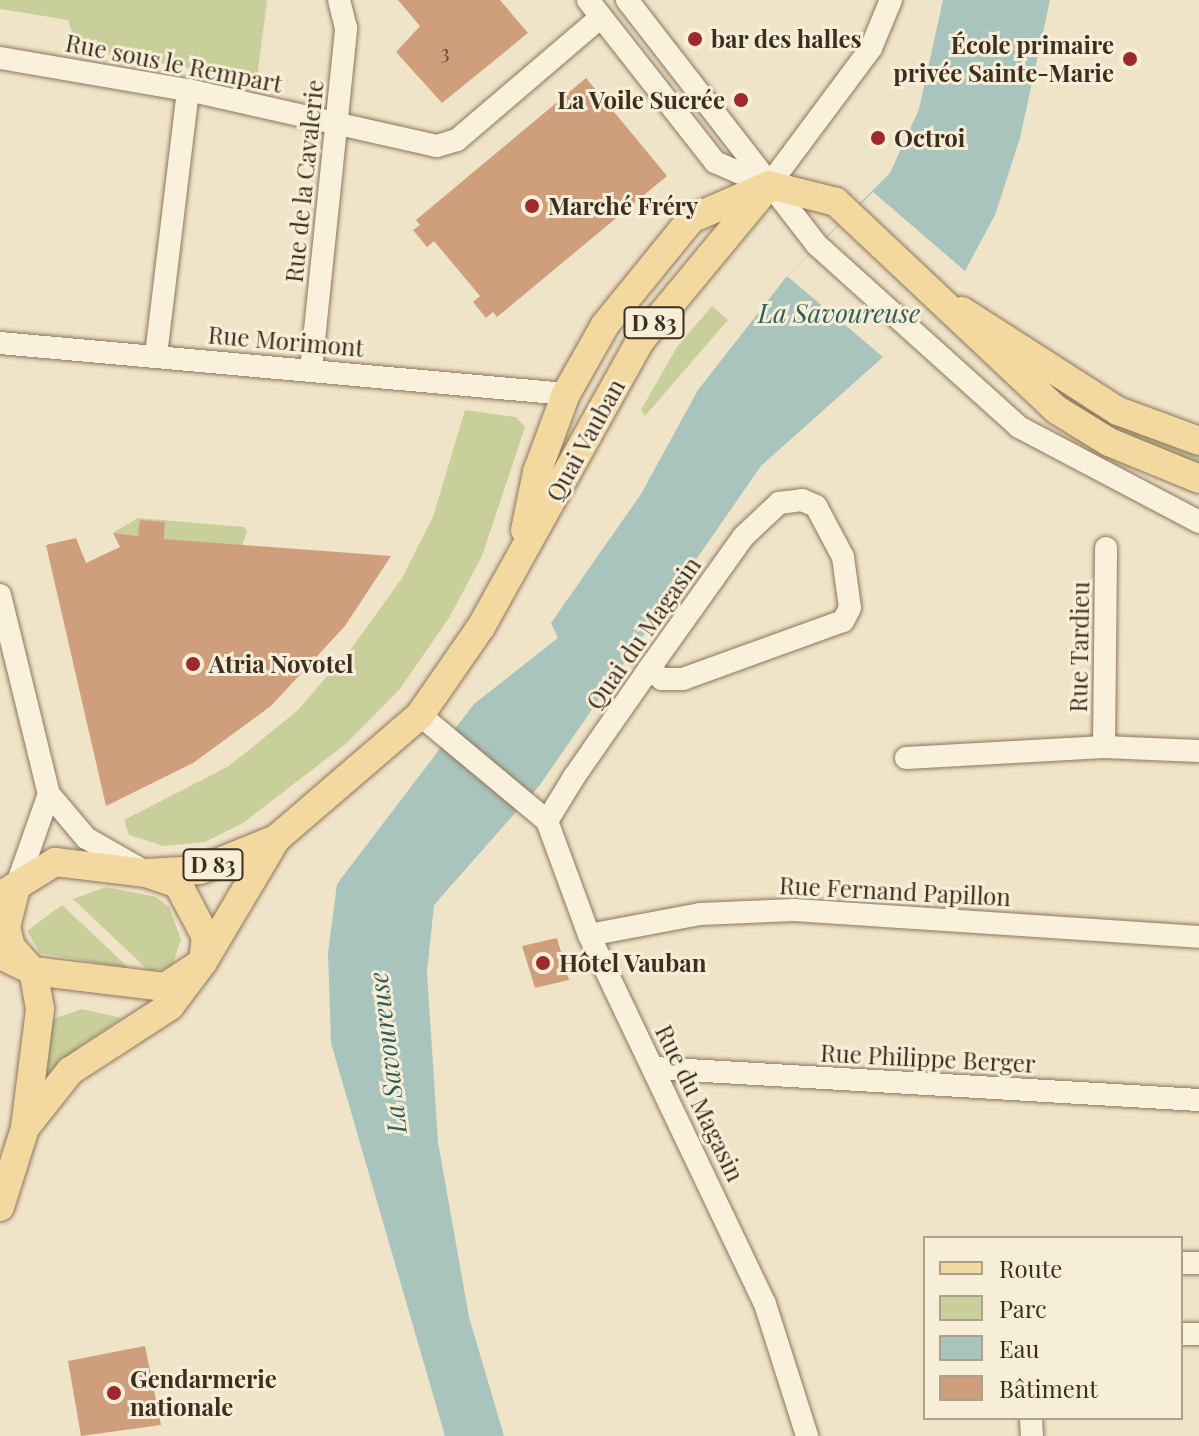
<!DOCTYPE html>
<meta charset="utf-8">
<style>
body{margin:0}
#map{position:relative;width:1199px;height:1436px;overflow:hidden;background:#f0e4c8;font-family:"Playfair Display",serif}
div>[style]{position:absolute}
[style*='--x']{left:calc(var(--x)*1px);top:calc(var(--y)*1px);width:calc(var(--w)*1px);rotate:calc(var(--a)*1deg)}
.green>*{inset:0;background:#c9cf9b}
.water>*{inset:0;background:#a9c4bc}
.pier>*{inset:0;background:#f0e4c8}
.building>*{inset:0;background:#cf9f7d}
.roads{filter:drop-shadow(0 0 2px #8d765c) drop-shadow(0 0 2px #8d765c)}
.minor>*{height:22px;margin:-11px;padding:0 11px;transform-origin:11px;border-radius:11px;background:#faf1dc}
.major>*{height:28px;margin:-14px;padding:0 14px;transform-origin:14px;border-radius:14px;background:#f3d9a0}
.dots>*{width:22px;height:22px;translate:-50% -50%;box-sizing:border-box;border:4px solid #f7eed8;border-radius:50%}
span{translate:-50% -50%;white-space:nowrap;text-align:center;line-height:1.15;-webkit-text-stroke:6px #f7eed8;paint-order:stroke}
.number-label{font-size:20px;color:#624a37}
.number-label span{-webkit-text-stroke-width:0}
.shield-label span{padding:2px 6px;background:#f7eed8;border:2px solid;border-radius:6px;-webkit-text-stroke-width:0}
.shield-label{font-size:22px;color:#3d2e20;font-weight:700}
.poi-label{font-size:24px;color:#3d2e20;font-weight:700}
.left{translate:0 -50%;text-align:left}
.right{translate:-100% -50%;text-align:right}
.street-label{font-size:24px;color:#3d2e20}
.water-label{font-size:26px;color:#2f5d5a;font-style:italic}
.legend{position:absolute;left:923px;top:1236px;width:260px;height:184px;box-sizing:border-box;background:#f7eed8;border:2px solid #ada18e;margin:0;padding:10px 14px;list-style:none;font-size:24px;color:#3d2e20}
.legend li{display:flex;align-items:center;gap:16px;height:40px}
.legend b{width:40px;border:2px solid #ada18e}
</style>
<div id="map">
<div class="green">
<i style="clip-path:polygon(0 0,267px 0,257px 79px,78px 50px,68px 20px,0 9px)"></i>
<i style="clip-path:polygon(712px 306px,728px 320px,645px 416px,641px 410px,677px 347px)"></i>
<i style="clip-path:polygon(1033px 371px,1130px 430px,1199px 454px,1199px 466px,1105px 429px,1054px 396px)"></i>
<i style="clip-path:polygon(465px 410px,516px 417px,525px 427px,482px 556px,449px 618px,399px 690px,347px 743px,243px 823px,205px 842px,164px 846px,129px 835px,124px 820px,229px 766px,297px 711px,351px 649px,402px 578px,433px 517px)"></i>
<i style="clip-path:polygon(138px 518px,244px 527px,247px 532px,242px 546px,164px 539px,165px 522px,138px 536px,113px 533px)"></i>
<i style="clip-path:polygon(106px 887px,156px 897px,169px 907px,181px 939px,172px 967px,149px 971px,73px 899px)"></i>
<i style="clip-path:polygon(62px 905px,129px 968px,40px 953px,27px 931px)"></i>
<i style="clip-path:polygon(82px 1009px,122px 1018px,80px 1046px,43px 1086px,50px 1020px)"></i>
</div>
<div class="water">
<i style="clip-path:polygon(943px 0,1050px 0,1020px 138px,995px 215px,965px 271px,883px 357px,761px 466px,539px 786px,434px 905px,427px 972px,438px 1142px,469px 1317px,504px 1436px,445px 1436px,331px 1043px,328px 953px,337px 884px,474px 704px,558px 638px,551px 623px,641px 494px,698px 390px,787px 276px,890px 173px,919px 109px)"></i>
</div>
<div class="pier">
<i style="clip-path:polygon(873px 192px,965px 271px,883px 357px,787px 276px)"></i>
</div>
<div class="building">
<i style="clip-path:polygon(398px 0,500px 0,528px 33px,442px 103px,396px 52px,420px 26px)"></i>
<i style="clip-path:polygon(586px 78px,667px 176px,497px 317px,493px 312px,486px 318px,473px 302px,480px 296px,434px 241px,427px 247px,413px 230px,420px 225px,416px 220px)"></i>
<i style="clip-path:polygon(140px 520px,165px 522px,164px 539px,391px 556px,345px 626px,271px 706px,193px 763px,106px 806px,46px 545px,76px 538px,86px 563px,120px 547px,113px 533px,138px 536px)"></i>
<i style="clip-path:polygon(557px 938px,569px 980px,535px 988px,522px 946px)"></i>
<i style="clip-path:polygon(145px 1346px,161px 1425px,81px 1436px,68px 1361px)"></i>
</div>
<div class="roads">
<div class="minor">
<i style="--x:588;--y:0;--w:206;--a:51.9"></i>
<i style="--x:715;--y:162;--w:58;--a:23.5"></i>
<i style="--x:627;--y:0;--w:310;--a:52.2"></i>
<i style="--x:817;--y:245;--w:272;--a:42"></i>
<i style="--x:1019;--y:427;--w:204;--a:27.8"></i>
<i style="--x:0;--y:58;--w:191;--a:9.7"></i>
<i style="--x:188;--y:90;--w:255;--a:12.7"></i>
<i style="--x:437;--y:146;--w:21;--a:-17"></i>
<i style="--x:457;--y:140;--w:188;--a:-40.5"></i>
<i style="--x:769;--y:185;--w:171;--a:-53.3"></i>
<i style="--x:871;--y:48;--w:52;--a:-67.4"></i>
<i style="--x:0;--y:343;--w:568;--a:5.15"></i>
<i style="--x:156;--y:355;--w:267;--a:-83.1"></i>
<i style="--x:311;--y:369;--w:343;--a:-84.1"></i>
<i style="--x:346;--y:28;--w:29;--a:-104"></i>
<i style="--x:0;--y:595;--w:205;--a:76.2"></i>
<i style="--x:49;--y:794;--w:57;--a:49.9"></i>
<i style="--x:86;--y:838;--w:64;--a:29.7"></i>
<i style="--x:420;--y:715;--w:165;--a:39.8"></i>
<i style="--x:547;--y:821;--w:121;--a:69.8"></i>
<i style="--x:589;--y:935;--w:409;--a:64.5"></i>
<i style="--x:765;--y:1304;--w:139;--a:72.3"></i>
<i style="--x:1104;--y:747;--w:199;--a:-89.4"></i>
<i style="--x:906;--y:758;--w:198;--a:-3.2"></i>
<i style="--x:1104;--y:747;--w:95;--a:2.4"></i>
<i style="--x:547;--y:821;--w:52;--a:-58.5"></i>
<i style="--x:574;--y:777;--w:131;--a:-55.2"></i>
<i style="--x:649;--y:669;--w:162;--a:-54.5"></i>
<i style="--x:743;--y:537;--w:50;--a:-43.4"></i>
<i style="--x:779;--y:503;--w:23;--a:-7"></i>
<i style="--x:802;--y:500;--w:15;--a:23"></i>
<i style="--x:816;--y:506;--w:58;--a:62.1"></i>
<i style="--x:843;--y:557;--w:51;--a:82.2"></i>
<i style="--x:850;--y:608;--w:15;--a:118"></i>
<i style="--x:843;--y:621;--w:170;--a:160.1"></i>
<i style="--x:683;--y:679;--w:21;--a:180"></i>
<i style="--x:662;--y:679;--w:16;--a:-142"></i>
<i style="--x:16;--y:887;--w:99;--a:-70.5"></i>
<i style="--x:589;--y:935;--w:113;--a:-10.7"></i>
<i style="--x:700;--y:914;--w:94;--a:-2.4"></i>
<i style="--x:794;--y:910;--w:406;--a:3.8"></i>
<i style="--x:654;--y:1068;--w:546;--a:3.36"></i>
<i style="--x:1181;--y:1263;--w:18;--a:0"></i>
<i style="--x:1181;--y:1334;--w:18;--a:0"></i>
<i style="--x:1031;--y:1418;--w:18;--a:87"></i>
</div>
<div class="major">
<i style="--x:769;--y:185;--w:69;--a:14.2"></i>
<i style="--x:836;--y:202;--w:303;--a:43.3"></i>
<i style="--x:1057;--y:410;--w:61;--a:31.6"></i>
<i style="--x:1109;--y:442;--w:97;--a:22.3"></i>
<i style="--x:962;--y:311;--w:185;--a:32.7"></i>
<i style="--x:1118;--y:411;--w:86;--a:20.3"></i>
<i style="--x:525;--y:530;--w:59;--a:-78.3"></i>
<i style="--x:537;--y:472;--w:83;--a:-69.6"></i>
<i style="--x:566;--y:394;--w:79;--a:-60.5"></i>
<i style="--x:605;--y:325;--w:136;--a:-50.9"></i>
<i style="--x:691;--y:219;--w:81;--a:-23.4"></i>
<i style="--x:146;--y:873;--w:54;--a:-3.2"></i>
<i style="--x:200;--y:870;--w:82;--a:-22.2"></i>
<i style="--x:276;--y:839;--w:190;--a:-40.7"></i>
<i style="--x:420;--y:715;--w:107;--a:-55.3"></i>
<i style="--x:481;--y:627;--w:327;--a:-60.9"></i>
<i style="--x:640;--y:341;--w:202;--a:-50.4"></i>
<i style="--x:16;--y:887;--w:41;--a:104"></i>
<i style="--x:6;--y:927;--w:21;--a:76"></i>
<i style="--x:11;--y:947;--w:28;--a:48"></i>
<i style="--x:0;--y:896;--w:65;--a:-31.7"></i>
<i style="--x:55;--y:862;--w:92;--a:6.9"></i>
<i style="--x:146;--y:873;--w:34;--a:19"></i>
<i style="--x:178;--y:884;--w:60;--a:62.2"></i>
<i style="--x:206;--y:937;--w:25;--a:97"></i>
<i style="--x:203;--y:962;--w:45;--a:146.7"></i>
<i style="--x:165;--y:987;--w:133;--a:-173.1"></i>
<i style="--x:33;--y:971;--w:37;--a:-154"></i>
<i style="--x:25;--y:1128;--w:73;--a:-51.7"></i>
<i style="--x:70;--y:1071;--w:119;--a:-33"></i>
<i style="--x:170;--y:1006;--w:55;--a:-53.1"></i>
<i style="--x:203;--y:962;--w:143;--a:-59.3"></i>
<i style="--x:0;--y:1207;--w:83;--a:-72.4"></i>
<i style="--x:25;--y:1128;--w:120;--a:-82.8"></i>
<i style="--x:40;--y:1009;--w:39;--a:-100"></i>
</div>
</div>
<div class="dots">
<i style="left:695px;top:39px;background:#9e2a2b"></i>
<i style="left:1130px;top:59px;background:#9e2a2b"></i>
<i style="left:741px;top:100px;background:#9e2a2b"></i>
<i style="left:878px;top:138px;background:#9e2a2b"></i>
<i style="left:532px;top:206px;background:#9e2a2b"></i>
<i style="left:193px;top:664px;background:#9e2a2b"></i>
<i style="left:543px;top:963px;background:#9e2a2b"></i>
<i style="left:114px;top:1393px;background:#9e2a2b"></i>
</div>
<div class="number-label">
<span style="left:445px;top:51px">3</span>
</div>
<div class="shield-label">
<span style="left:654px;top:323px">D 83</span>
<span style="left:213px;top:865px">D 83</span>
</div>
<div class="poi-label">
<span class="left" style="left:711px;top:39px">bar des halles</span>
<span class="right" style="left:1114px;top:59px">École primaire<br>privée Sainte-Marie</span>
<span class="right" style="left:725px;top:100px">La Voile Sucrée</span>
<span class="left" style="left:894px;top:138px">Octroi</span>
<span class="left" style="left:548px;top:206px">Marché Fréry</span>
<span class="left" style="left:209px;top:664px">Atria Novotel</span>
<span class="left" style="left:559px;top:963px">Hôtel Vauban</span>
<span class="left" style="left:130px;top:1393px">Gendarmerie<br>nationale</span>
</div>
<div class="street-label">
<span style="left:174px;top:63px;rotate:11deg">Rue sous le Rempart</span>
<span style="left:304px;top:181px;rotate:-84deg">Rue de la Cavalerie</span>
<span style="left:286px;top:341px;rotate:5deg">Rue Morimont</span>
<span style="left:585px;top:440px;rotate:-61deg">Quai Vauban</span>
<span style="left:643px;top:633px;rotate:-55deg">Quai du Magasin</span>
<span style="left:1079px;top:647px;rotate:-89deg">Rue Tardieu</span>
<span style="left:895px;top:891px;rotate:3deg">Rue Fernand Papillon</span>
<span style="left:928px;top:1058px;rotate:3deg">Rue Philippe Berger</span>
<span style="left:700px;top:1103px;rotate:64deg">Rue du Magasin</span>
</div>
<div class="water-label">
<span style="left:839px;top:313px">La Savoureuse</span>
<span style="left:387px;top:1053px;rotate:-97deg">La Savoureuse</span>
</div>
<ul class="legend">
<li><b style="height:10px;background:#f3d9a0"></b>Route</li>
<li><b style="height:22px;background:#c9cf9b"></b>Parc</li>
<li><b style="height:22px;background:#a9c4bc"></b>Eau</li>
<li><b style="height:22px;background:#cf9f7d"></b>Bâtiment</li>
</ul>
</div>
